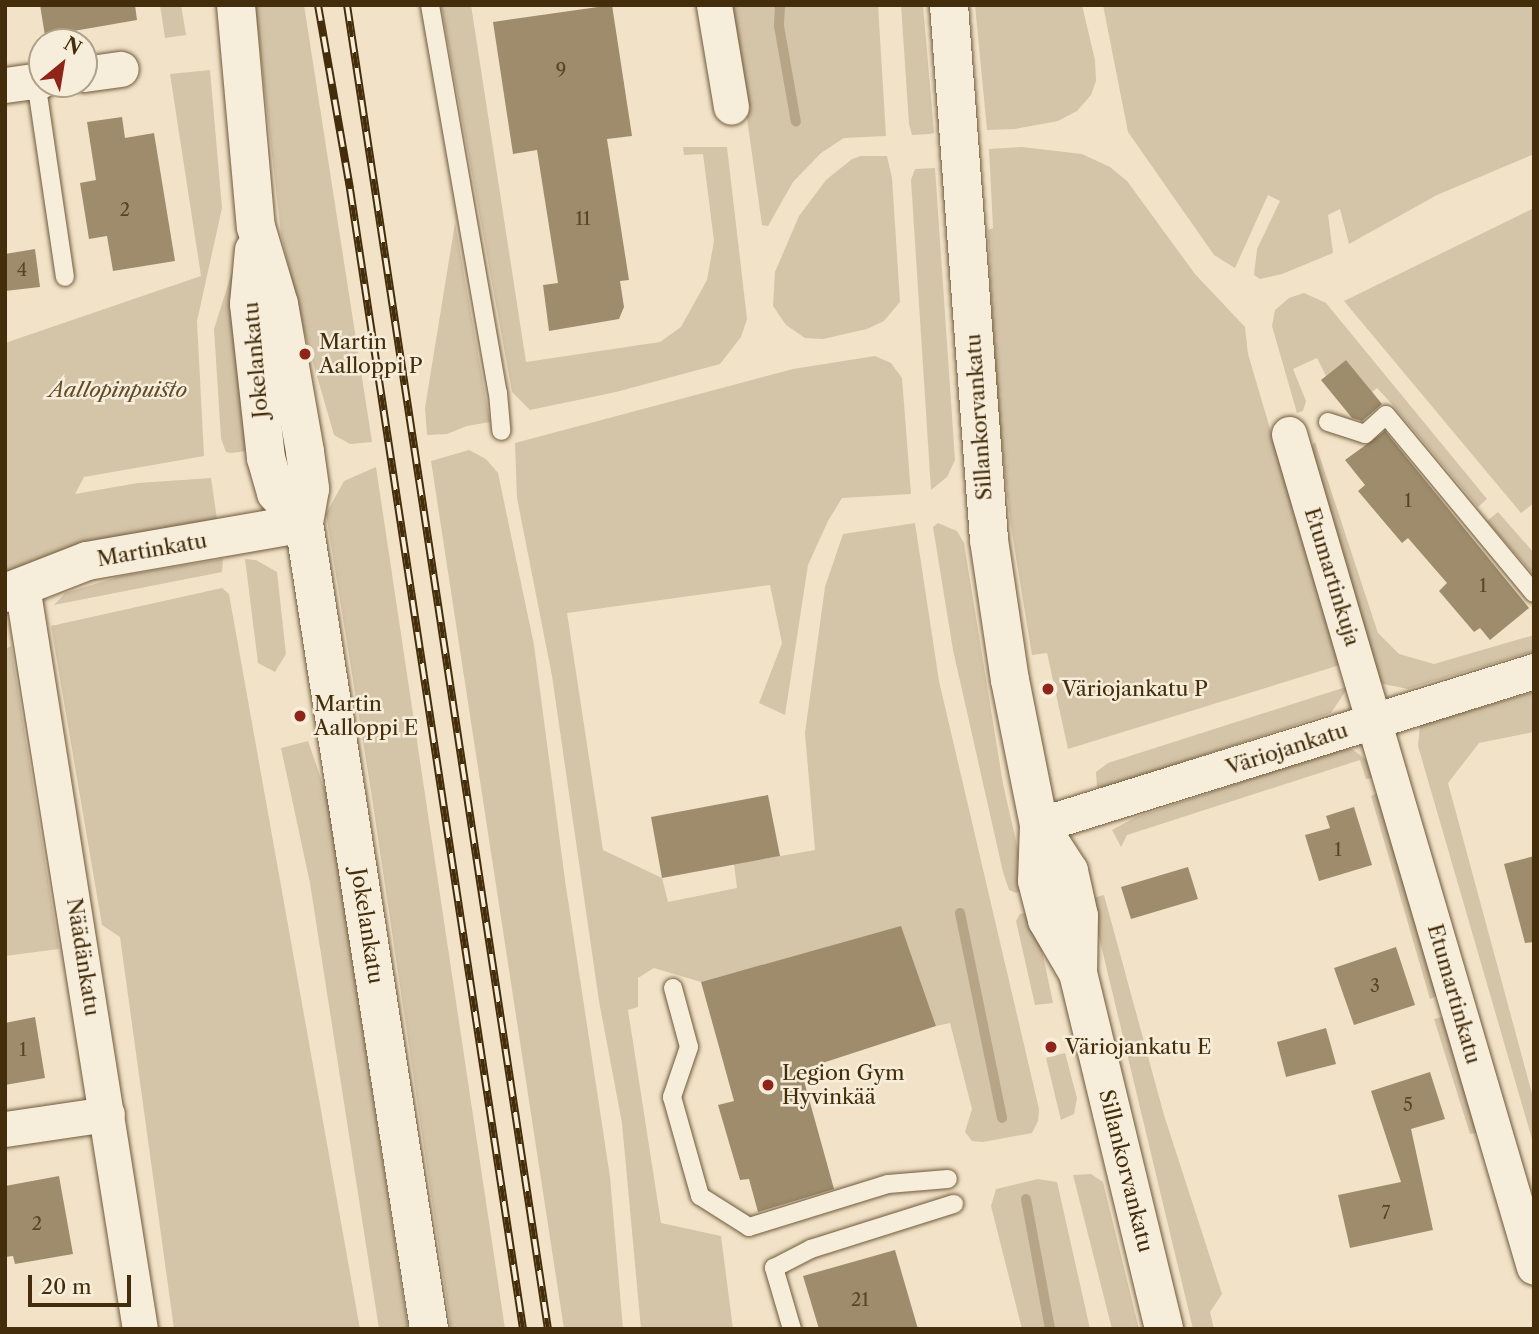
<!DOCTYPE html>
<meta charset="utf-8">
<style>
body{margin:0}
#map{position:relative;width:1539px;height:1334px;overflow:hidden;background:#f2e3c8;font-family:"Libre Caslon Text",serif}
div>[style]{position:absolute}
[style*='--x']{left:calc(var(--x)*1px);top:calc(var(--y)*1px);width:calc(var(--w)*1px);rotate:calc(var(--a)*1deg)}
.green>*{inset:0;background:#d4c4a8}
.stream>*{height:10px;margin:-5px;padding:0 5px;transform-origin:5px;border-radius:5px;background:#b6a587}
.building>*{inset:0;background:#9e8c6d}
.roads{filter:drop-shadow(0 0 2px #6f5a3a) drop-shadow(0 0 2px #6f5a3a)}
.service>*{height:18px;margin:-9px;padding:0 9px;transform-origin:9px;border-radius:9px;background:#f7eddb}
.minor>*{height:35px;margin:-17.5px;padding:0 17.5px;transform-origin:17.5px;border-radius:17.5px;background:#f7eddb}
.tertiary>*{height:38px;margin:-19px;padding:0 19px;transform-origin:19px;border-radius:19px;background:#f7eddb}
.secondary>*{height:38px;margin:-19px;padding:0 19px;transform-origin:19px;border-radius:19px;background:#f7eddb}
.rail>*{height:8px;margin-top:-4px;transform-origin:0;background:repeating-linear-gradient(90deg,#f7eddb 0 16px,#432d0a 0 32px);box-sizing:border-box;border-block:2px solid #432d0a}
.dots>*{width:19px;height:19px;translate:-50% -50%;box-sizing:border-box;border:4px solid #f7eddb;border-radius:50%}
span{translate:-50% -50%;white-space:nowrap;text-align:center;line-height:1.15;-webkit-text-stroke:5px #f7eddb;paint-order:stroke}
.number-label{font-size:18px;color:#5a4523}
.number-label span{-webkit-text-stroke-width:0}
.poi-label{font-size:21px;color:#432d0a}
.left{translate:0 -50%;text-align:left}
.street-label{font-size:21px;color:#432d0a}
.park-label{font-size:21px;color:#604b2a;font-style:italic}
.frame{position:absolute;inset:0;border:7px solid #432d0a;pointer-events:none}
.north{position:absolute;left:28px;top:28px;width:70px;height:70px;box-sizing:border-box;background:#f7eddb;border:2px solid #afa087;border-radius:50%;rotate:30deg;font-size:19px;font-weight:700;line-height:28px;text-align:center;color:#432d0a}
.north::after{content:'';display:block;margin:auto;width:24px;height:32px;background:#8f2418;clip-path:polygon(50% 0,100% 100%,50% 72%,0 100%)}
.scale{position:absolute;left:28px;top:1275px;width:103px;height:32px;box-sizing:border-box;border:4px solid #432d0a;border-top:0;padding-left:9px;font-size:21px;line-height:24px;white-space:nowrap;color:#432d0a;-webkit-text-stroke:5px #f7eddb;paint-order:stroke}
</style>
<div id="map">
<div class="green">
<i style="clip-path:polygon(160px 5px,181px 5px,186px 35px,165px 38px)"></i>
<i style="clip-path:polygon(255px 5px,304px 5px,372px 442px,350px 444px,334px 435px,303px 328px,281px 234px)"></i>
<i style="clip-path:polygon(441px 5px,471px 5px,526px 362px,660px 342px,681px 327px,707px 280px,714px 241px,703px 154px,684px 155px,683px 147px,727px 147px,747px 319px,741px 337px,720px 364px,616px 392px,530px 410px,512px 392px)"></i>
<i style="clip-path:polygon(731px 5px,878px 5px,886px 136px,844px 138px,821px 153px,793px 182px,768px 226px,762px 225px)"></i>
<i style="clip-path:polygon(901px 5px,923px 5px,934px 133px,930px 134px,912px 135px,909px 124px)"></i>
<i style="clip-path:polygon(975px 5px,1082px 5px,1095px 60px,1096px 81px,1091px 95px,1077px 111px,1058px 121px,1015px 129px,987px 130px)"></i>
<i style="clip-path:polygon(1103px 5px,1534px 5px,1534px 154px,1437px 195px,1349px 244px,1340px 209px,1328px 215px,1333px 253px,1282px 274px,1260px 279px,1254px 275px,1257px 249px,1280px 201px,1268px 195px,1235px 268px,1214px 255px,1128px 132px)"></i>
<i style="clip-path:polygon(210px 70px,222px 208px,197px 321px,204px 456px,84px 477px,75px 494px,138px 483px,211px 478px,217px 519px,5px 572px,5px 343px,201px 276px,170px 74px)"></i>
<i style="clip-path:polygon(1022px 147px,1082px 154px,1110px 167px,1127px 181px,1195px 274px,1245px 327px,1248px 354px,1340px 665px,1068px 749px,1047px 653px,1032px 655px,1011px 527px,996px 393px,988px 230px,993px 228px,989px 149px)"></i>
<i style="clip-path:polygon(861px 156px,887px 156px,892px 178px,900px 302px,884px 321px,867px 329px,823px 339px,805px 338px,786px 325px,773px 306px,775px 272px,799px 216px,826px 180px,852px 159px)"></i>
<i style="clip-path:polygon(935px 168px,955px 460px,947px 477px,931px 490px,911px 180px,915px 169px)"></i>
<i style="clip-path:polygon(1534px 208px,1534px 503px,1521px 513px,1344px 301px)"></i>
<i style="clip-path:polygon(455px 223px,490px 422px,467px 426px,447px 434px,427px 435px,425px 408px)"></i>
<i style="clip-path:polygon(234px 266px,253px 450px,231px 453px,226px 452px,221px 438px,214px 329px)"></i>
<i style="clip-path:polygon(1304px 293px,1326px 303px,1487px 499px,1478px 507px,1391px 403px,1377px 388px,1372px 392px,1346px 360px,1326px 376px,1317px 358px,1293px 369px,1306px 401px,1303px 411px,1297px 413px,1272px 326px,1275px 310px,1289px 298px)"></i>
<i style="clip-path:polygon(875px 356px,891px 363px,902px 378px,911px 494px,842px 498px,828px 521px,808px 565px,785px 715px,759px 703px,782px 643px,770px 585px,567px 613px,603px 850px,662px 878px,668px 902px,737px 888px,734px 864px,815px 850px,805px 733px,825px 587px,843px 534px,915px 523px,939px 681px,1039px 1109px,1038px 1121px,1032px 1133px,983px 1142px,972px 1141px,965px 1132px,972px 1109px,950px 1023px,936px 1026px,901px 927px,701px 982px,654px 968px,638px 978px,638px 1007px,628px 1010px,661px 1223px,721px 1236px,733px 1329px,641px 1329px,622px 1123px,599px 1001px,552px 676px,517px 498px,515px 443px,793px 369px)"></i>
<i style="clip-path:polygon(1315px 442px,1378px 633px,1399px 654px,1434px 664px,1534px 635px,1534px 651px,1408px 689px,1383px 684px,1375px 676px,1308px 451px)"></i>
<i style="clip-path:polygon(469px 450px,486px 459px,498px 473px,534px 645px,565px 880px,610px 1177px,623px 1329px,564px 1329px,431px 461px)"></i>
<i style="clip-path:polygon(376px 467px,505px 1329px,451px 1329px,371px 791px,326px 514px,344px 481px)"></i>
<i style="clip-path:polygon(1498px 512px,1534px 553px,1534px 575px,1487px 521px)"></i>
<i style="clip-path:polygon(938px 523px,957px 531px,964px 543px,1003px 784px,1027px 889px,1016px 893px,1009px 890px,1003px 872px,953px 650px,933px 527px)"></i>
<i style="clip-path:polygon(223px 559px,222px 572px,54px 605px,65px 593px,121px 576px)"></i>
<i style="clip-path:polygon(245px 559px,256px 560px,277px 572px,286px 654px,275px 672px,258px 663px)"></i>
<i style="clip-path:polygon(222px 588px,229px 594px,360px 1329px,174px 1329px,120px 937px,102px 925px,51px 626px)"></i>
<i style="clip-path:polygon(11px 646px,59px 949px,5px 956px,5px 649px)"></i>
<i style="clip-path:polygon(1349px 686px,1331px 713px,1107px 787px,1097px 787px,1096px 772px,1108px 763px)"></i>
<i style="clip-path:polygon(1534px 692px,1534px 732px,1479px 743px,1448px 783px,1534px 1101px,1534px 1146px,1418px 746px,1420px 725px)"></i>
<i style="clip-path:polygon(308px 741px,328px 799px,408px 1329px,379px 1329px,310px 883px,281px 748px)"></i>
<i style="clip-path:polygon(1352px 749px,1368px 761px,1373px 778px,1366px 779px,1360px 760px,1127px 835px,1121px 847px,1112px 830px,1136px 817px,1339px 750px)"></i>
<i style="clip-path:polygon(1378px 793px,1437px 996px,1430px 999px,1371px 796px)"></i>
<i style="clip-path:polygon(1104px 895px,1164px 1115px,1222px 1294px,1210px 1312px,1214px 1329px,1193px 1329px,1090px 899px)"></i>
<i style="clip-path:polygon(1034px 912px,1053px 1003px,1035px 1005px,1016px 921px,1020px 914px)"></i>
<i style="clip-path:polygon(1442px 1017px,1477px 1133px,1470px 1134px,1434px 1019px)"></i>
<i style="clip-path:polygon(1065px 1053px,1077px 1098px,1074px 1114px,1061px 1120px,1046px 1058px)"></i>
<i style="clip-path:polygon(1091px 1174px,1103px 1182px,1139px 1329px,1112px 1329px,1073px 1175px)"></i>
<i style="clip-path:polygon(1038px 1179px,1057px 1182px,1090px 1329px,1022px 1329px,991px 1206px,996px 1189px)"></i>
</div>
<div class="stream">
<i style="--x:780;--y:5;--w:21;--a:93"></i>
<i style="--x:779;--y:26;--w:97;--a:80"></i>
<i style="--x:960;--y:913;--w:209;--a:78.4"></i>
<i style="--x:1026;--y:1199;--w:132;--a:79.5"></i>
</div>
<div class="building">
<i style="clip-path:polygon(40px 5px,135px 5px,137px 20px,45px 36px)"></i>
<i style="clip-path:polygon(612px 5px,632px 136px,607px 139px,629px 280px,620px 281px,624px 307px,619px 319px,549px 331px,543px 285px,558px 283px,537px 150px,513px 154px,493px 22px)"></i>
<i style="clip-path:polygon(122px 117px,125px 138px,154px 133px,175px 261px,113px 271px,107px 236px,89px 239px,80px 183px,96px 180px,87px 122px)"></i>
<i style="clip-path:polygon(35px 249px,40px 287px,5px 291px,5px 254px)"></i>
<i style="clip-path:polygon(1346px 360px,1382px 404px,1362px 421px,1352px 418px,1321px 380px)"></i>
<i style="clip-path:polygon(1385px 431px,1529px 608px,1490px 640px,1480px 628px,1474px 632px,1439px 591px,1447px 583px,1408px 538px,1402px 543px,1358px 491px,1365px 485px,1345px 460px)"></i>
<i style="clip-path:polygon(768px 795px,780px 856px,662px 878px,651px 817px)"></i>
<i style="clip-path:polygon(1354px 807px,1372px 865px,1319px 881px,1305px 835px,1330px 828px,1326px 816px)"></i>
<i style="clip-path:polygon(1534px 856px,1534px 942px,1525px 943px,1504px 864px)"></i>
<i style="clip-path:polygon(1188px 867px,1198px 899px,1131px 919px,1121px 887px)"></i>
<i style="clip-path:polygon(901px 926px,936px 1026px,801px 1070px,834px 1189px,758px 1212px,749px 1179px,740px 1180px,718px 1105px,734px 1101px,701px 982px)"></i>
<i style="clip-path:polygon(1396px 947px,1415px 1005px,1354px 1025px,1334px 968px)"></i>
<i style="clip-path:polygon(35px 1017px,45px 1078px,5px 1085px,5px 1023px)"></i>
<i style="clip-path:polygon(1326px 1028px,1336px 1064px,1286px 1077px,1277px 1042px)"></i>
<i style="clip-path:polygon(1430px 1072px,1445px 1119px,1411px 1129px,1433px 1230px,1350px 1248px,1338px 1195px,1401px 1182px,1371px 1091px)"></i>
<i style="clip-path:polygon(59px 1176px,73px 1254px,15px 1264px,13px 1256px,5px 1257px,5px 1186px)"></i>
<i style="clip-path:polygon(895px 1250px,918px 1329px,819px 1329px,803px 1276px)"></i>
</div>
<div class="roads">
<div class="service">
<i style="--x:430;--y:5;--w:394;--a:80.1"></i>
<i style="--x:498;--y:393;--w:38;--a:85"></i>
<i style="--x:36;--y:81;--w:198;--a:81.6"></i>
<i style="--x:1328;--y:422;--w:39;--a:18"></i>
<i style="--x:1365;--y:434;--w:28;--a:-42"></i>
<i style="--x:1386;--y:415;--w:231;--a:50.3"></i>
<i style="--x:673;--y:988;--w:61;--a:74.8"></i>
<i style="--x:689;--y:1047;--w:53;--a:108.8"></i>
<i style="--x:672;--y:1097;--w:103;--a:74.2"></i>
<i style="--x:700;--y:1196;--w:58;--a:32.3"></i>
<i style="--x:749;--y:1227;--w:145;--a:-17.2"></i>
<i style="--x:888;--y:1184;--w:60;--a:-4.8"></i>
<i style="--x:792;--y:1329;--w:64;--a:-106.4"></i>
<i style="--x:774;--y:1268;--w:42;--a:-27.2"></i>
<i style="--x:811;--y:1249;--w:150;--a:-17.5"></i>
</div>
<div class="minor">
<i style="--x:714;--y:5;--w:103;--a:80.5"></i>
<i style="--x:84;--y:74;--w:37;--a:-8"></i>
<i style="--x:5;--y:85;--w:37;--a:-8"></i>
<i style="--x:1289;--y:434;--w:868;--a:73.61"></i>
<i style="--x:22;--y:586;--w:752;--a:80.98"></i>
<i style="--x:1039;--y:825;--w:518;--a:-17.28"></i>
<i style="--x:5;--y:1129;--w:103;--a:-8.4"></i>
</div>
<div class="tertiary">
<i style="--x:236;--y:5;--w:223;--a:84.9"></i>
<i style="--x:256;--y:227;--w:80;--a:73.4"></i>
<i style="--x:279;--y:304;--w:150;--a:80"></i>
<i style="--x:305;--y:452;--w:37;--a:82"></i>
<i style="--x:310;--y:489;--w:35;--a:100"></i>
<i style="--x:304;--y:523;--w:816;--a:81.18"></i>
<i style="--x:254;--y:250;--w:54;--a:95.3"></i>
<i style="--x:249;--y:304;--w:155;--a:83.7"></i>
<i style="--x:266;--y:458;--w:36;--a:74"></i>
<i style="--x:276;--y:493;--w:41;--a:47"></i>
<i style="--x:5;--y:593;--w:88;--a:-21.3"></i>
<i style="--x:87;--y:561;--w:220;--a:-9.9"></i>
</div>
<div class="secondary">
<i style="--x:949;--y:5;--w:536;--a:85.72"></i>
<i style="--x:989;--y:540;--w:142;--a:81.5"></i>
<i style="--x:1010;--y:680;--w:148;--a:78.7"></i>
<i style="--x:1039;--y:825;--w:56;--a:92"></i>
<i style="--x:1037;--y:881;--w:40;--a:75.6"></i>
<i style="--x:1047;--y:920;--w:61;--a:59.7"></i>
<i style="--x:1039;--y:825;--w:55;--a:56.9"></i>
<i style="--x:1069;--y:871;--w:46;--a:77.5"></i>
<i style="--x:1079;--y:916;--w:57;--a:91"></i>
<i style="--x:1078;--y:973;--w:366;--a:76.4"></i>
</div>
</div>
<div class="rail">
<i style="--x:318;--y:5;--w:187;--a:80.1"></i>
<i style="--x:350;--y:189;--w:1153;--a:81.37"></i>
<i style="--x:347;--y:5;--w:1339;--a:81.37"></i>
</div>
<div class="dots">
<i style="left:305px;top:354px;background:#8f2418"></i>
<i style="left:1048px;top:689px;background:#8f2418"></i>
<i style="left:300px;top:716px;background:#8f2418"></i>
<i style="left:1051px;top:1047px;background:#8f2418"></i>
<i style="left:768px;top:1085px;background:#8f2418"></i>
</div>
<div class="number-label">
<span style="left:561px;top:70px">9</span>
<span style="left:125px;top:210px">2</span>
<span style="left:583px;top:219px">11</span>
<span style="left:22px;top:270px">4</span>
<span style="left:1408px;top:501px">1</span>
<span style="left:1483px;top:586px">1</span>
<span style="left:1338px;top:850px">1</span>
<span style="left:1375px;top:986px">3</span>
<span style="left:23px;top:1050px">1</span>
<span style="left:1408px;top:1105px">5</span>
<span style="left:1386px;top:1213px">7</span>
<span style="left:37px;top:1224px">2</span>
<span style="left:860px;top:1300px">21</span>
</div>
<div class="poi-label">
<span class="left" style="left:319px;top:354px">Martin<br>Aalloppi P</span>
<span class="left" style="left:1062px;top:689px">Väriojankatu P</span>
<span class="left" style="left:314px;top:716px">Martin<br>Aalloppi E</span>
<span class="left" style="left:1065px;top:1047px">Väriojankatu E</span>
<span class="left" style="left:782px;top:1085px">Legion Gym<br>Hyvinkää</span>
</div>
<div class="street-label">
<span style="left:256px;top:360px;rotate:-95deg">Jokelankatu</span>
<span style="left:979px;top:417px;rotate:-94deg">Sillankorvankatu</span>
<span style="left:152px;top:550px;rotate:-10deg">Martinkatu</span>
<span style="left:1332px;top:577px;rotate:73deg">Etumartinkuja</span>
<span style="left:1287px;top:749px;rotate:-18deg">Väriojankatu</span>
<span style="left:367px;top:926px;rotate:81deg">Jokelankatu</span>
<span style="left:83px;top:957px;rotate:81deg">Näädänkatu</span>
<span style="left:1454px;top:994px;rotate:74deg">Etumartinkatu</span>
<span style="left:1126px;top:1171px;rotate:76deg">Sillankorvankatu</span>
</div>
<div class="park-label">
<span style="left:118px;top:390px">Aallopinpuisto</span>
</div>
<div class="frame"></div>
<div class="north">N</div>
<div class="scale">20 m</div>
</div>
